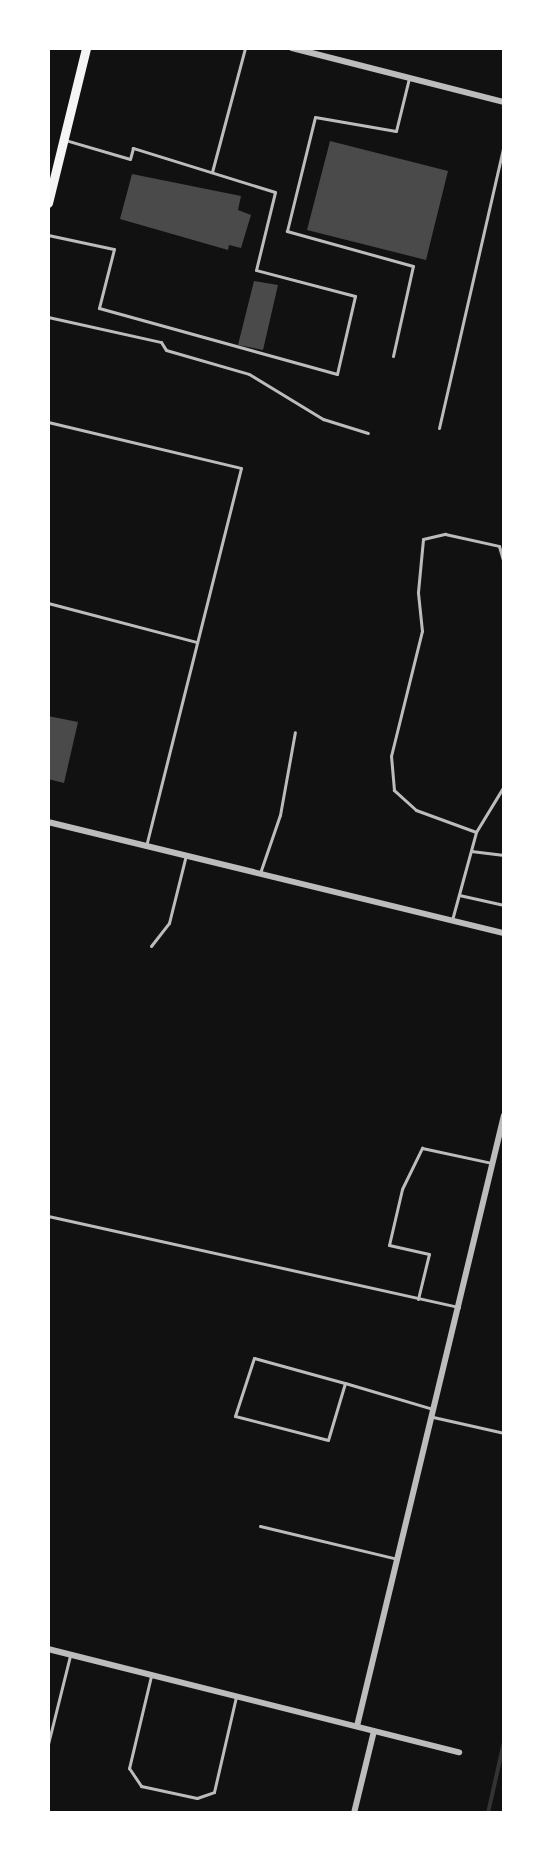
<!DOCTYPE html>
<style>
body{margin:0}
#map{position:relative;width:552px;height:1861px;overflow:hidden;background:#111;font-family:Lato,sans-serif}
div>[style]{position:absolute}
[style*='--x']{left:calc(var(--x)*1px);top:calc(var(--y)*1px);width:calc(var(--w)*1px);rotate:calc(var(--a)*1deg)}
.stream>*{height:4px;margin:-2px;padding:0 2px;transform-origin:2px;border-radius:2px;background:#333}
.building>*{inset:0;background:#4a4a4a}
.service>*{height:3px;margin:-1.5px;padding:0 1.5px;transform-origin:1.5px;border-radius:1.5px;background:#bcbcbc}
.minor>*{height:6px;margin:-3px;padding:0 3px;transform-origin:3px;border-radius:3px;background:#bcbcbc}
.primary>*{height:9px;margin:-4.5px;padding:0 4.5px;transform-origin:4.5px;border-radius:4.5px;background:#f5f5f5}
span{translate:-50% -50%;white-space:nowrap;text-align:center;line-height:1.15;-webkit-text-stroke:5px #fff;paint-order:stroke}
.frame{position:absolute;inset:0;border:50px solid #fff;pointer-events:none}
</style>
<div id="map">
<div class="stream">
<i style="--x:488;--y:1813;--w:73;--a:-77.3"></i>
</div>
<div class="building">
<i style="clip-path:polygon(330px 141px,448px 171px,426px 260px,307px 230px)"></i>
<i style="clip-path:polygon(132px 174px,241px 196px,238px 210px,251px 215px,241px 248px,229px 245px,228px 250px,120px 219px)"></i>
<i style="clip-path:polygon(254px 281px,278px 285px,263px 350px,238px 345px)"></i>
<i style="clip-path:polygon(48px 716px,78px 722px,64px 783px,48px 779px)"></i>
</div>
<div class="service">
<i style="--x:212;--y:172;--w:128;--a:-75.1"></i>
<i style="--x:48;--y:235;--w:67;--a:12"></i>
<i style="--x:114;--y:249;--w:61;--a:104.3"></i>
<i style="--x:99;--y:308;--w:247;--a:15.5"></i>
<i style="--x:337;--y:374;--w:80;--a:-77"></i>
<i style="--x:355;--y:296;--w:102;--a:-165.3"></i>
<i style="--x:256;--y:270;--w:80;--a:-76.3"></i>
<i style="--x:275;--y:192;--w:149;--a:-162.8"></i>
<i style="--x:133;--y:148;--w:11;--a:105"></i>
<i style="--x:130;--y:159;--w:68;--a:-163.7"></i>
<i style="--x:48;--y:317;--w:116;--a:12.5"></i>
<i style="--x:161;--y:342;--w:9;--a:58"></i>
<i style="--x:166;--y:350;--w:86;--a:16.1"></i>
<i style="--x:249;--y:374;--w:87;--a:31.3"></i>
<i style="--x:323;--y:419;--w:47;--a:17.3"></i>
<i style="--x:393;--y:356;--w:92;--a:-77.5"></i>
<i style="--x:413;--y:266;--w:131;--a:-164.5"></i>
<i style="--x:287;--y:231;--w:117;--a:-76.2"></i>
<i style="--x:315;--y:117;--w:82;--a:9.8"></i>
<i style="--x:396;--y:131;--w:55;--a:-76.2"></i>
<i style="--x:48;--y:422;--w:198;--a:13.4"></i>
<i style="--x:241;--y:468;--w:390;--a:104.1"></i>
<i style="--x:439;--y:428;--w:291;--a:-77.1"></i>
<i style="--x:48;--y:603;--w:154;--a:14.7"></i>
<i style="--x:476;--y:832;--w:64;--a:-159.9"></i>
<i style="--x:416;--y:810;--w:30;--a:-138"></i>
<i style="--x:394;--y:790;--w:34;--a:-95"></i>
<i style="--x:391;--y:756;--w:129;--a:-76.1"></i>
<i style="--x:422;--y:631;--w:39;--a:-96"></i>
<i style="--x:418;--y:592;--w:53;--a:-84.6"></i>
<i style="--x:423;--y:539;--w:23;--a:-13"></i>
<i style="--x:445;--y:534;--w:55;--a:12.5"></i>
<i style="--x:499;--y:546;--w:19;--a:74"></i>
<i style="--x:471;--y:851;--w:33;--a:7"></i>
<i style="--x:260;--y:873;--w:61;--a:-71"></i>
<i style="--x:280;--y:815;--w:84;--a:-79.8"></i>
<i style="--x:459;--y:895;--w:46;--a:12.5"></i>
<i style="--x:452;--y:920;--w:91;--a:-74.7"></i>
<i style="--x:476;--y:832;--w:54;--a:-58.7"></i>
<i style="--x:151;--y:946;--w:29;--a:-52"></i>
<i style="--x:169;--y:923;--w:70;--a:-76"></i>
<i style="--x:48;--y:1216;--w:421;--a:12.5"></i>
<i style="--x:418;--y:1299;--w:46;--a:-76.3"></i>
<i style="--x:429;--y:1254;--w:41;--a:-167.3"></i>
<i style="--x:389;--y:1245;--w:57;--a:-76.9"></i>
<i style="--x:402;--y:1189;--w:46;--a:-64"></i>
<i style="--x:422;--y:1148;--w:72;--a:12.1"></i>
<i style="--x:345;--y:1383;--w:59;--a:106.6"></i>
<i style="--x:328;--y:1440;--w:96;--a:-165.5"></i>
<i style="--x:235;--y:1416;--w:61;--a:-71.9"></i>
<i style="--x:254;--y:1358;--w:94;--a:15.4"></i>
<i style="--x:345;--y:1383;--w:92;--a:16.5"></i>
<i style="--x:433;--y:1417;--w:73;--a:12.7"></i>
<i style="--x:260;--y:1526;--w:141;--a:13.5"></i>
<i style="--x:151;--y:1676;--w:95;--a:103.4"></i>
<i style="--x:129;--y:1768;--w:22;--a:56"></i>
<i style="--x:141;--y:1786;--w:57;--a:12.1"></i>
<i style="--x:197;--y:1798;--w:18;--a:-19"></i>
<i style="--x:214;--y:1792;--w:98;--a:-77"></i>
<i style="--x:48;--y:1744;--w:91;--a:-76"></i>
</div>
<div class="minor">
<i style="--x:292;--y:48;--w:219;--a:14.3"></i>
<i style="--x:48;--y:822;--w:469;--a:13.7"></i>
<i style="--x:48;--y:1649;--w:424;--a:14.1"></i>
<i style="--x:357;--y:1726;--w:628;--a:-76.47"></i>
<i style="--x:354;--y:1813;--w:84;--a:-76.3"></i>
</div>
<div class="primary">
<i style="--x:48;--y:203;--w:160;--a:-76.2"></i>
</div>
<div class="frame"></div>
</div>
